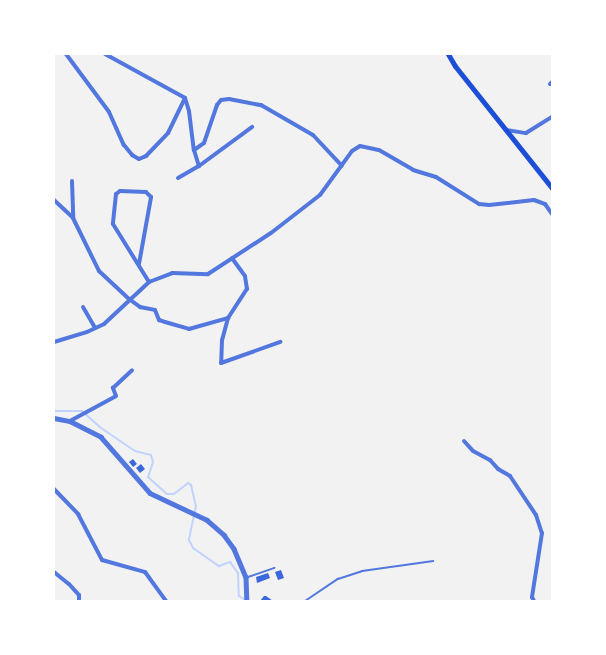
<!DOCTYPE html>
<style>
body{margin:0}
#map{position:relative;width:606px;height:655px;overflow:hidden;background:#f2f2f2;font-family:"IBM Plex Serif",serif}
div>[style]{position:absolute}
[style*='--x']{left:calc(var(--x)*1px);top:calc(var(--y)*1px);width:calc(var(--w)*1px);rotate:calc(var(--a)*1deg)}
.stream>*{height:2px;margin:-1px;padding:0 1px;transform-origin:1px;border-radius:1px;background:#bfd3fe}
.building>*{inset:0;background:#3d67dc}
.service>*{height:2px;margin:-1px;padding:0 1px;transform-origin:1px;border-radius:1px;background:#5277de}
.minor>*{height:4px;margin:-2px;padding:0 2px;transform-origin:2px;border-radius:2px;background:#5277de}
.tertiary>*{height:4.5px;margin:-2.25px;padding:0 2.25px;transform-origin:2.25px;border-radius:2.25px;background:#5277de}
.secondary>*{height:5px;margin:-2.5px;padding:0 2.5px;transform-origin:2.5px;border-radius:2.5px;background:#1d4ed8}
span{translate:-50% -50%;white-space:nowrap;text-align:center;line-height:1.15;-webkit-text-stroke:4px #fff;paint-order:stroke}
.frame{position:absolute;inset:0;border:55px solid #fff;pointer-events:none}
</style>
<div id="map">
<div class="stream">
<i style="--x:54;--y:411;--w:28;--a:0"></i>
<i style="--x:82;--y:411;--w:25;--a:42"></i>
<i style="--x:101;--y:428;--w:41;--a:34.1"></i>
<i style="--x:135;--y:451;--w:16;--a:14"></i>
<i style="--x:151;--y:455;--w:7;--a:74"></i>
<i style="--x:153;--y:462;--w:16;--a:108"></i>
<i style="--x:148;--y:477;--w:25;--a:42"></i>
<i style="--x:167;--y:494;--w:7;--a:0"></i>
<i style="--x:174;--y:494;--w:18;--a:-38"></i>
<i style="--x:188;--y:483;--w:4;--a:34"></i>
<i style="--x:191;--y:485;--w:22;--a:77"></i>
<i style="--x:196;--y:506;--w:35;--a:102"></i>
<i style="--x:189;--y:540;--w:9;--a:63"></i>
<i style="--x:193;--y:548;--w:32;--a:35"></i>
<i style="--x:219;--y:566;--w:12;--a:-20"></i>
<i style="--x:230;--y:562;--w:14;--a:54"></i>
<i style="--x:238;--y:573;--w:23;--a:88"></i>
<i style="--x:239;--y:596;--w:9;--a:32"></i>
</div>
<div class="building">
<i style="clip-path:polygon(133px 459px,137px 464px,133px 467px,129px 462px)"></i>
<i style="clip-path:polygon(141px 464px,145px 469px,140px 473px,136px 468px)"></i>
<i style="clip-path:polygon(281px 570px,284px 578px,278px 580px,275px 572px)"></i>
<i style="clip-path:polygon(268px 573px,270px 578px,257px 583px,256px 577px)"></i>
<i style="clip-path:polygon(264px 596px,266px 596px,273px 601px,260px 601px)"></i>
</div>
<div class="service">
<i style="--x:248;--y:577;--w:28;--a:-19"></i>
<i style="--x:305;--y:601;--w:40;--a:-34"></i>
<i style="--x:338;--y:579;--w:25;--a:-18"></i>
<i style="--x:362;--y:571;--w:72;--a:-8"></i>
</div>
<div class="minor">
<i style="--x:66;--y:54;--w:72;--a:53.4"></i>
<i style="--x:109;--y:112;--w:36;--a:66"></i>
<i style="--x:124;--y:145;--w:13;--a:51"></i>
<i style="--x:132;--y:155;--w:8;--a:30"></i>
<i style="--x:139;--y:159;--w:8;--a:-23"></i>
<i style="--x:146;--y:156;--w:32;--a:-46"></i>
<i style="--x:168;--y:133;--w:39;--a:-64"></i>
<i style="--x:105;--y:54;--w:91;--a:28.8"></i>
<i style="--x:185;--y:98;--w:14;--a:73"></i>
<i style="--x:189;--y:111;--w:39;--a:83"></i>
<i style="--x:194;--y:150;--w:12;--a:-35"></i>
<i style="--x:204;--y:143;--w:40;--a:-71.1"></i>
<i style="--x:217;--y:105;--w:6;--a:-51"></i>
<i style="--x:221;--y:100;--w:8;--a:-7"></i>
<i style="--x:229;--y:99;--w:33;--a:11"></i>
<i style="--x:261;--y:105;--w:60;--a:30"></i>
<i style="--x:313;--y:135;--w:42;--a:46.9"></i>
<i style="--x:550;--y:84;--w:3;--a:-45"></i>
<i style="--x:506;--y:130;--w:20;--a:9"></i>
<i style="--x:526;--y:133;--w:31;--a:-32"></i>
<i style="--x:194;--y:150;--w:17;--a:73"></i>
<i style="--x:199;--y:166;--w:66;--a:-36.3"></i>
<i style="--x:178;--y:178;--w:24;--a:-30"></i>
<i style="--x:72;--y:181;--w:37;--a:88"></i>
<i style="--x:54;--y:200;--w:26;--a:43"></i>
<i style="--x:73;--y:218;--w:59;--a:63.9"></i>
<i style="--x:99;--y:271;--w:41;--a:43"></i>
<i style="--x:129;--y:299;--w:14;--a:36"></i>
<i style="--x:140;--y:307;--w:15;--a:11"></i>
<i style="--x:155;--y:310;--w:11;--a:68"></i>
<i style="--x:159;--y:320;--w:6;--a:18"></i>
<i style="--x:165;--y:322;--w:25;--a:16"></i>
<i style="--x:189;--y:329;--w:41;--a:-15.8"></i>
<i style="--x:228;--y:318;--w:35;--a:-57"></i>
<i style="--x:247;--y:289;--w:13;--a:-99"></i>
<i style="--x:245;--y:276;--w:22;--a:-126"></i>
<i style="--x:139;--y:264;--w:68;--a:-79.8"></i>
<i style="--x:151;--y:197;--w:7;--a:-135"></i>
<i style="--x:146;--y:192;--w:26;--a:-178"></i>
<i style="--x:120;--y:191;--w:5;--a:143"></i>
<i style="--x:116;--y:194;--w:30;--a:96"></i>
<i style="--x:113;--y:224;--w:68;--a:58.2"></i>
<i style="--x:83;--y:307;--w:24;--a:60"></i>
<i style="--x:228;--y:318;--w:23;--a:105"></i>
<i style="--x:222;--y:340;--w:23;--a:92"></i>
<i style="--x:221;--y:363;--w:63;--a:-19.6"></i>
<i style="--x:54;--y:342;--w:34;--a:-17"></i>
<i style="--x:87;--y:332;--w:19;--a:-25"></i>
<i style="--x:104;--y:324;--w:62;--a:-43"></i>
<i style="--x:149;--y:282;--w:25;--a:-21"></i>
<i style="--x:172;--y:273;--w:36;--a:2"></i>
<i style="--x:208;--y:274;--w:75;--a:-33.1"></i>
<i style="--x:271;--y:233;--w:62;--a:-37.8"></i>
<i style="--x:320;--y:195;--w:54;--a:-54"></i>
<i style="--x:352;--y:151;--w:9;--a:-32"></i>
<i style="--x:360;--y:146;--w:19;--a:12"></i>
<i style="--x:379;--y:150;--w:39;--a:30"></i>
<i style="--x:413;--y:170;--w:24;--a:17"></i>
<i style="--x:436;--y:177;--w:51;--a:32.1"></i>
<i style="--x:479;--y:204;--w:10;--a:6"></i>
<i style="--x:489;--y:205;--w:45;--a:-6.3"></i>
<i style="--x:534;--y:200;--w:12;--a:20"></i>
<i style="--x:545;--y:204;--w:12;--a:55"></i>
<i style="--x:70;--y:421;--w:52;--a:-28.5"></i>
<i style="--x:116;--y:396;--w:9;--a:-111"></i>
<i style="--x:113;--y:388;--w:26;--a:-43"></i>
<i style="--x:464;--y:441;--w:13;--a:48"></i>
<i style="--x:473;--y:451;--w:19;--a:28"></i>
<i style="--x:490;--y:460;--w:12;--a:48"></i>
<i style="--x:498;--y:469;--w:14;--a:30"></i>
<i style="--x:510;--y:476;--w:47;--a:56.3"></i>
<i style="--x:536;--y:515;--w:19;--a:72"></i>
<i style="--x:542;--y:533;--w:65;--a:98.9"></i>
<i style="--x:532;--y:597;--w:4;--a:63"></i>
<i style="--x:54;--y:489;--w:35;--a:46"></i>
<i style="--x:78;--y:514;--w:52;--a:62.4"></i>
<i style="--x:102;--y:560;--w:45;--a:15.6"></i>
<i style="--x:145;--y:572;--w:36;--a:54"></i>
<i style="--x:54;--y:572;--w:19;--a:39"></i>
<i style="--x:69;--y:584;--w:15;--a:48"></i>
<i style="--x:79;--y:595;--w:6;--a:90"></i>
</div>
<div class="tertiary">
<i style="--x:54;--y:418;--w:16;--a:11"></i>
<i style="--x:70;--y:421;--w:35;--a:27"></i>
<i style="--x:101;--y:437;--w:74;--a:48.8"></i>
<i style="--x:150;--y:493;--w:63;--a:25.3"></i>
<i style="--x:207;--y:520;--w:23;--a:41"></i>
<i style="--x:224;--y:535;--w:17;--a:54"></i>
<i style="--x:234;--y:549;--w:30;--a:67"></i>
<i style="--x:246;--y:577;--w:24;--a:88"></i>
</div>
<div class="secondary">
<i style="--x:448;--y:54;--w:14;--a:60"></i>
<i style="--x:455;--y:66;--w:156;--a:51.5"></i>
</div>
<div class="frame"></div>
</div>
